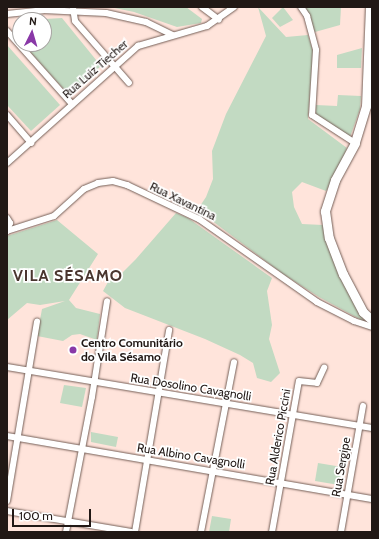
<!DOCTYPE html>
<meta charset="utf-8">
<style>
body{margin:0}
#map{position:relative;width:379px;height:539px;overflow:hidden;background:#ffe4db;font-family:Cabin,sans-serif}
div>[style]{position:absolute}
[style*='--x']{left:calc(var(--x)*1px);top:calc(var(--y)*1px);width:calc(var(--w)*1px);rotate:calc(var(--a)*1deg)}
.green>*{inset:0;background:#c2dac2}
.roads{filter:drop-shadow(0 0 1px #755f57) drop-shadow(0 0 1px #755f57)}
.street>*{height:6px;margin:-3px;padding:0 3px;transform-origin:3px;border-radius:3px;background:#fff}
.secondary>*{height:9px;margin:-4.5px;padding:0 4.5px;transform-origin:4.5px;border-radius:4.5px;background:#fff}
.dots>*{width:11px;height:11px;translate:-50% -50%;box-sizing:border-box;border:2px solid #fff;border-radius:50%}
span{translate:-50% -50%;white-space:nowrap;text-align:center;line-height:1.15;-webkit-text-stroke:3.5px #fff;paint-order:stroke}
.street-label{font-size:12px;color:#211815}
.poi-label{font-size:12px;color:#211815;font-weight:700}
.left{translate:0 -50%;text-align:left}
.district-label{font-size:16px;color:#49352e;font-weight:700;letter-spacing:1px}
.frame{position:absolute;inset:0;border:8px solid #211815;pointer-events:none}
.north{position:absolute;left:12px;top:12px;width:40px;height:40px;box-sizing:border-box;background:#fff;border:1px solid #a6a3a1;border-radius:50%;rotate:5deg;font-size:11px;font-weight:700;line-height:16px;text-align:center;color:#211815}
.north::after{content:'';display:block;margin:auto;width:14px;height:18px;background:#8938a7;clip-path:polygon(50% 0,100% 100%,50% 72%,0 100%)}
.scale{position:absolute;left:12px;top:509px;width:79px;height:18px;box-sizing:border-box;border:2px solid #211815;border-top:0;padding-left:5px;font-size:12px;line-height:14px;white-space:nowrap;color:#211815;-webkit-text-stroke:3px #fff;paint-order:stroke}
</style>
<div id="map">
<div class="green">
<i style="clip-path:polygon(110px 7px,186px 7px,202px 19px,201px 23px,177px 27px,134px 12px)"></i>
<i style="clip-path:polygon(258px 7px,286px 37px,308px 35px,313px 51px,308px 119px,347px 148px,334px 180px,326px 191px,302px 182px,292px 192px,294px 207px,302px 224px,323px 225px,339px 274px,365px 322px,319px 297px,283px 274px,211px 220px,196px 212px,206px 197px,213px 179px,212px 151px,226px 114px,266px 36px)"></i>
<i style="clip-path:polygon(283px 7px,293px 20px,280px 27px,272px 18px)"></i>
<i style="clip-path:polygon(305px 7px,341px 7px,340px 25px,315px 32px)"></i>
<i style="clip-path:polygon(62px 18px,101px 66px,69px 95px,23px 44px,44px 44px,44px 20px,28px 20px)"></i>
<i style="clip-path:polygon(7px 45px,60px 105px,31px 131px,7px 105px)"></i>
<i style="clip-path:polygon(362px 48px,361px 68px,337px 68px,337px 55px)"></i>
<i style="clip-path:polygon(338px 95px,361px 96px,360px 109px,350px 137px,316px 115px,316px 105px,337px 106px)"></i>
<i style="clip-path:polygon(176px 213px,188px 218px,272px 278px,267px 291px,272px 325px,269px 339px,280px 373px,271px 382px,257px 378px,253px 363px,240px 355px,205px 339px,125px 308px,103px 291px,108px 282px,120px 275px,136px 259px)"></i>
<i style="clip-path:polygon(57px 220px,98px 254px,69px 300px,76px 308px,100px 314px,97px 340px,80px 334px,72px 335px,63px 341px,37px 336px,42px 309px,65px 301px,40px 305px,27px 303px,7px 320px,7px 236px)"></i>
<i style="clip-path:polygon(64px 385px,86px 388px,82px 407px,60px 403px)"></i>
<i style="clip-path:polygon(91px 432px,118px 437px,116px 447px,91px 442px)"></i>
<i style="clip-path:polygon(318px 463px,342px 467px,339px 485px,315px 481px)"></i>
<i style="clip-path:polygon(212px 516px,231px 519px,229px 532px,209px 532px)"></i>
</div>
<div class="roads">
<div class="street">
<i style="--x:202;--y:7;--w:21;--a:37"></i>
<i style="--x:301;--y:7;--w:11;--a:56"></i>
<i style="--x:307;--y:16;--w:35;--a:75"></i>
<i style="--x:316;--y:50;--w:65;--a:93.5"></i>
<i style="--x:312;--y:115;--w:51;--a:33.1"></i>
<i style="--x:73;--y:8;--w:13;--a:81"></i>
<i style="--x:75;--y:21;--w:82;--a:48.9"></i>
<i style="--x:7;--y:14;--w:36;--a:-6"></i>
<i style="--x:43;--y:10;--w:63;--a:2.7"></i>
<i style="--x:106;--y:13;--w:41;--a:12.7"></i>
<i style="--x:146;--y:22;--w:30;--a:26"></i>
<i style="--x:7;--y:31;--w:98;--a:48.3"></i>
<i style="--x:7;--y:115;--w:37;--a:49"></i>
<i style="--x:7;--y:163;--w:176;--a:-41.8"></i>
<i style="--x:138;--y:46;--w:72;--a:-16.2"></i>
<i style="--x:207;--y:26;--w:33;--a:-35"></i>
<i style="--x:7;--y:218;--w:6;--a:59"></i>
<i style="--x:10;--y:223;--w:9;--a:111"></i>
<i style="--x:7;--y:231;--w:49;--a:-17.7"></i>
<i style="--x:54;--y:216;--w:40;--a:-42"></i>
<i style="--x:84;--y:189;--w:15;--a:-23"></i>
<i style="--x:98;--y:183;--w:15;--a:-8"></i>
<i style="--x:113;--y:181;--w:15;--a:16"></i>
<i style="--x:127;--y:185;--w:80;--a:25.3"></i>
<i style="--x:199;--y:219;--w:144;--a:35.1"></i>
<i style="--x:317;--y:302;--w:42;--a:27.2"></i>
<i style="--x:354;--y:321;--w:19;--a:18"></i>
<i style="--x:7;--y:367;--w:370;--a:9.5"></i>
<i style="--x:7;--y:436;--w:370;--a:9.8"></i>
<i style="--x:7;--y:501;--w:182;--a:-80.5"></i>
<i style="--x:7;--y:511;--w:126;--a:9.6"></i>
<i style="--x:66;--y:532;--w:137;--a:-79.1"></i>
<i style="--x:92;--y:397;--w:97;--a:-81.1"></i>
<i style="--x:135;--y:532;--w:205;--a:-80.4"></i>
<i style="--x:201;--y:532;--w:173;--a:-79"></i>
<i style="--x:272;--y:532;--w:153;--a:-79.9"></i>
<i style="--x:299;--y:381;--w:18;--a:6"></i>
<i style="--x:317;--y:383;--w:17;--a:-65"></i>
<i style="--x:341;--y:532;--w:128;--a:-80.1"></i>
</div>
<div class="secondary">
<i style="--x:370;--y:7;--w:99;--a:92.3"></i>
<i style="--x:366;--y:106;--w:39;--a:107"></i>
<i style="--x:355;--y:143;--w:42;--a:118.4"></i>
<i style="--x:335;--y:180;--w:33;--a:108"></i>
<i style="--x:325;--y:211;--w:27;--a:82"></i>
<i style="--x:329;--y:238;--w:39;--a:69"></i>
<i style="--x:343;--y:274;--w:43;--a:62.2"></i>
<i style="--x:363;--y:312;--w:12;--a:42"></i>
</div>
</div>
<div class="dots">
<i style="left:73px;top:350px;background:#8938a7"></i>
</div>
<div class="street-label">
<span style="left:95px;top:69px;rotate:-41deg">Rua Luiz Tiecher</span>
<span style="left:183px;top:201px;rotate:26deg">Rua Xavantina</span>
<span style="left:191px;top:387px;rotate:9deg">Rua Dosolino Cavagnolli</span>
<span style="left:278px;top:437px;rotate:-80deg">Rua Alderico Piccini</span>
<span style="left:191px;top:456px;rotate:9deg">Rua Albino Cavagnolli</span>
<span style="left:341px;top:467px;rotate:-80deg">Rua Sergipe</span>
</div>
<div class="poi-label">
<span class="left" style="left:81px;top:350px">Centro Comunitário<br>do Vila Sésamo</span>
</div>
<div class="district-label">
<span style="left:68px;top:276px">VILA SÉSAMO</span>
</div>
<div class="frame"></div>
<div class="north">N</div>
<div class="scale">100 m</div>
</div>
